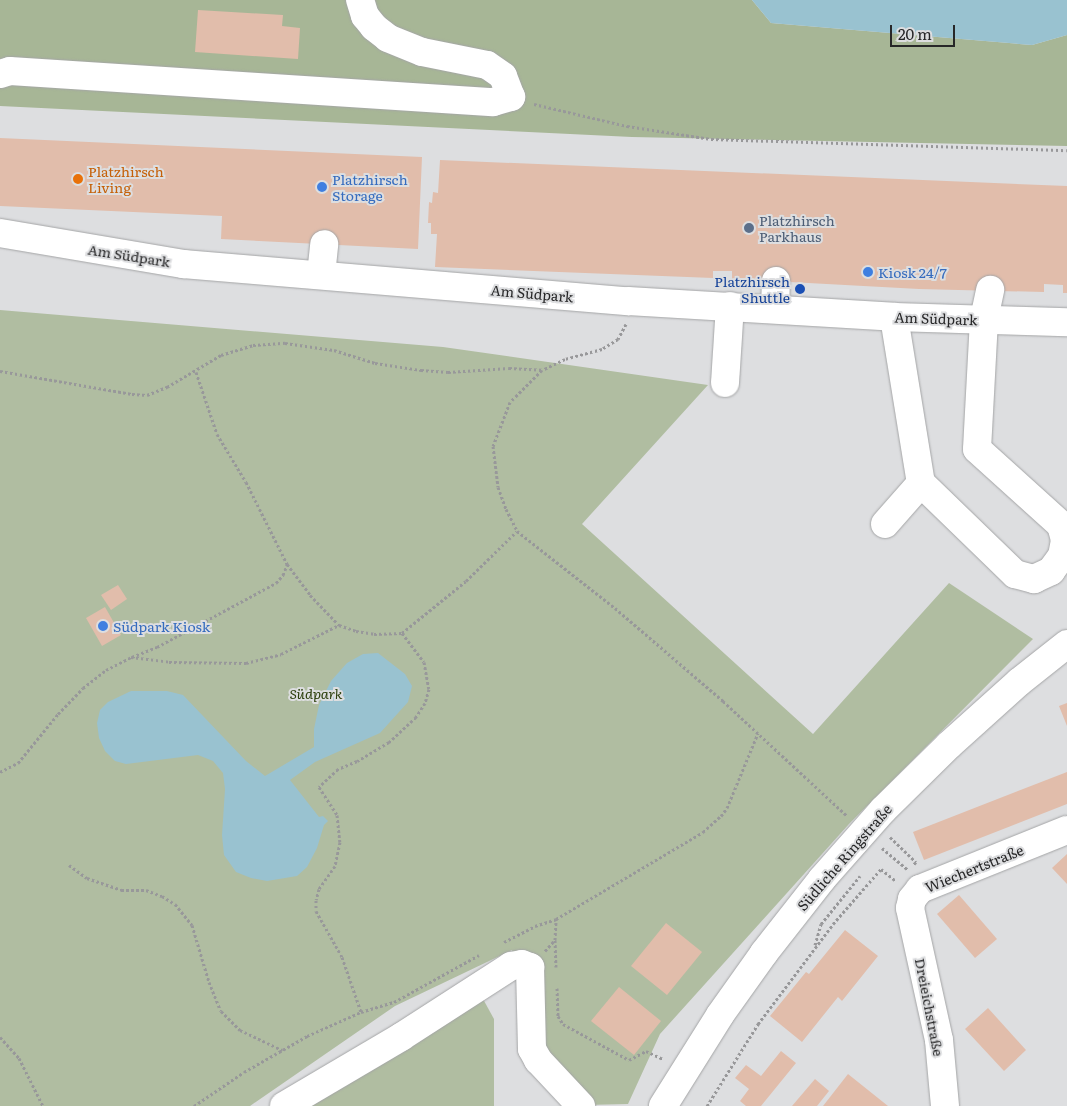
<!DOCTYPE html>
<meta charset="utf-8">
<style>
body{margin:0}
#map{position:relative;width:1067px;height:1106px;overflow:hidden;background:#dddee0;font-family:Literata,serif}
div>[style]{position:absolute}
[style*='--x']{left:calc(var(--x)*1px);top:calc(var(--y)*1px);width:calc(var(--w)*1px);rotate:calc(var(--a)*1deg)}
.green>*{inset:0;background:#b0bda1}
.forest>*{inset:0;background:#a7b696}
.water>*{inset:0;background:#99c2d0}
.building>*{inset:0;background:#e1bdab}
.path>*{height:3px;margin-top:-1.5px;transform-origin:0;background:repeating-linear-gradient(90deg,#98989a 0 2.5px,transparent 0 5px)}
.roads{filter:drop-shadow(0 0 1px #a4a5a6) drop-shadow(0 0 1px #a4a5a6)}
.minor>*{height:28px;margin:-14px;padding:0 14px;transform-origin:14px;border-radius:14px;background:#fff}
.major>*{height:28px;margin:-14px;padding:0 14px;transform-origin:14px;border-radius:14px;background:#fff}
.dots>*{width:14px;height:14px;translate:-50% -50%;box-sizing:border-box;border:2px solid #dddee0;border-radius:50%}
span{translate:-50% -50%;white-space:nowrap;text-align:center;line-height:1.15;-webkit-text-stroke:4px #dddee0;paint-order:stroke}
.food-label{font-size:14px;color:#c56008}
.left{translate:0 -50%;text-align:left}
.shop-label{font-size:14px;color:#366cbe}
.service-label{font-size:14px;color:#4e5e75}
.street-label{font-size:14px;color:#272728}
.transit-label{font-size:14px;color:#164399}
.right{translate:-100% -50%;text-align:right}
.park-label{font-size:14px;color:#2c3f0c;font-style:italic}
.scale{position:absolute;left:890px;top:25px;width:65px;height:22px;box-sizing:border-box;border:2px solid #272728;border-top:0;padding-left:6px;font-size:15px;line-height:18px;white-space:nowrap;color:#272728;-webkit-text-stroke:4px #dddee0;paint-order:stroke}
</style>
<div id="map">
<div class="green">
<i style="clip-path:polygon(0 310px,443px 347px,708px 385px,582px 524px,813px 734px,949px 583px,1033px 639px,849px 824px,660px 1034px,628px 1104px,585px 1105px,528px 1049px,512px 950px,395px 1006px,250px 1106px,0 1106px)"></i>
<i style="clip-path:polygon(483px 999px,494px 1019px,494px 1106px,302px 1106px)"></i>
</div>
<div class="forest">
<i style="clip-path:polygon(0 0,752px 0,771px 23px,1032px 45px,1067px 35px,1067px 146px,632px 137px,0 106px)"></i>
</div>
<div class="water">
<i style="clip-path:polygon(752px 0,1067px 0,1067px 35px,1032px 45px,771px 23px)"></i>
<i style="clip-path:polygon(378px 653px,405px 674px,412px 686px,408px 702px,380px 733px,315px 762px,290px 780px,319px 817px,323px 816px,328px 821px,324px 825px,317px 848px,307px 867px,297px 876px,267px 881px,251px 878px,236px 872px,224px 855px,222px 835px,225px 789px,223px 773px,213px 761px,198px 755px,126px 764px,115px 761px,105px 751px,99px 738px,97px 723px,100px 710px,108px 702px,131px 691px,167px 691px,183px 695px,246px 761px,265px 776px,314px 747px,314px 729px,319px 705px,331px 681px,347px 663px,363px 654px)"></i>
</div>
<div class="building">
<i style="clip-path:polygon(198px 10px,283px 15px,282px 26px,300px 28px,298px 59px,195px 52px)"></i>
<i style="clip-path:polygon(0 138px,422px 157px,418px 249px,221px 239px,222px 216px,0 206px)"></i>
<i style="clip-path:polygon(440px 160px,1067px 186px,1067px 293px,1063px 293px,1063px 285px,1044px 284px,1044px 292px,919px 289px,732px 279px,732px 271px,713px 271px,713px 278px,435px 267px,437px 234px,431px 234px,431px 223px,428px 223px,429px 202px,432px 203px,433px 192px,438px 193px)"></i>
<i style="clip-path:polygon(118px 585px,127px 599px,111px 610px,101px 595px)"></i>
<i style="clip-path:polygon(105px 607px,121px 635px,102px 646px,86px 618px)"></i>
<i style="clip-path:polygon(1067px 703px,1067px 726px,1059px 706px)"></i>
<i style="clip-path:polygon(1067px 772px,1067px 804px,924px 860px,913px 832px)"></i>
<i style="clip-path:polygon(1067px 854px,1067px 884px,1052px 868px)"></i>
<i style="clip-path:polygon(959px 895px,997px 939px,975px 958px,937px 914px)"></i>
<i style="clip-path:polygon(666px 923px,702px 952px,667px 995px,631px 966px)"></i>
<i style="clip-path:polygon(845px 930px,878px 956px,842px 1001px,838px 997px,802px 1042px,770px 1016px,806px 972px,809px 974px)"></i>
<i style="clip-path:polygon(619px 987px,661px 1021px,634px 1055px,591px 1021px)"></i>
<i style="clip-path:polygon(988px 1008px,1026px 1050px,1004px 1071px,965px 1029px)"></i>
<i style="clip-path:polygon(781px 1051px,796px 1063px,761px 1106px,746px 1106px,740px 1101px,749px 1089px,735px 1078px,746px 1065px,761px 1076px)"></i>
<i style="clip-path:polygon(848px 1074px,888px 1106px,823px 1106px)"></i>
<i style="clip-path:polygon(815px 1079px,829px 1091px,817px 1106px,792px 1106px)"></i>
</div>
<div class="path">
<i style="--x:534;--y:104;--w:96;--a:13.3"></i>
<i style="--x:627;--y:126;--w:85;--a:8.8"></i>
<i style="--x:711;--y:139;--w:356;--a:1.8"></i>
<i style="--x:626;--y:324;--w:17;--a:118"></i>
<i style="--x:618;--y:339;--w:19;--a:148"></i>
<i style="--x:602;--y:349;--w:38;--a:165"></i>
<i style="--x:565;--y:359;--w:25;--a:154"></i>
<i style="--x:542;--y:370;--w:45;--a:135"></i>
<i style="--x:510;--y:402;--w:47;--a:111.1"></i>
<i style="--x:493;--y:446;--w:41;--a:83"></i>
<i style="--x:498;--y:487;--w:23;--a:70"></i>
<i style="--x:506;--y:509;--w:25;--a:63"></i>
<i style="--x:517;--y:531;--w:125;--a:38.2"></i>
<i style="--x:615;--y:608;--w:143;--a:40.7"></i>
<i style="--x:723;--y:701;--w:168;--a:42.8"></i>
<i style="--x:0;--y:371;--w:134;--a:9.9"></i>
<i style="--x:132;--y:394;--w:15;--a:4"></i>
<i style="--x:147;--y:395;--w:22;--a:-22"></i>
<i style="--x:167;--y:387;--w:63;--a:-30.7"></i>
<i style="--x:221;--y:355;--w:34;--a:-17"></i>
<i style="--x:253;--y:345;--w:32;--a:-4"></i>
<i style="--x:285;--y:343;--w:49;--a:8.1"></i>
<i style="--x:334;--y:350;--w:43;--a:17.6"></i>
<i style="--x:375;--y:363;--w:47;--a:8.7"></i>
<i style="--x:421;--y:370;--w:27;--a:4"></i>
<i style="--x:448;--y:372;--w:61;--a:-3.8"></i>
<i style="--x:509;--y:368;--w:33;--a:3"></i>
<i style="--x:196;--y:372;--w:65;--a:71.3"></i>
<i style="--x:217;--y:434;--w:56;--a:58.9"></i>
<i style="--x:246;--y:482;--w:92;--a:63.4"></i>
<i style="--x:287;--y:564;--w:39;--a:53"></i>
<i style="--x:310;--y:595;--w:42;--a:46"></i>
<i style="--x:402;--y:633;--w:82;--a:-39.1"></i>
<i style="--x:466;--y:581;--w:71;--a:-44.4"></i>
<i style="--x:132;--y:657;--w:27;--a:-22"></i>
<i style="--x:157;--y:647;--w:135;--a:-28.3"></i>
<i style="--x:276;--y:583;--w:11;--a:-49"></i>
<i style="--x:283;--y:575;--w:11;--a:-68"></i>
<i style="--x:0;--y:772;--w:20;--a:-27"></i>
<i style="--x:18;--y:763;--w:63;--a:-50.8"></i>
<i style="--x:58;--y:714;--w:36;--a:-46"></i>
<i style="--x:83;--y:688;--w:29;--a:-38"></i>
<i style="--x:106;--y:670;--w:28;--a:-27"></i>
<i style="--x:131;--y:657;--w:38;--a:7"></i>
<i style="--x:169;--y:662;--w:77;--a:0.7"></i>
<i style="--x:246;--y:663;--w:36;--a:-14"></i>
<i style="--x:281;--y:654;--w:65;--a:-26.6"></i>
<i style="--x:339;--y:625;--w:18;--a:19"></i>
<i style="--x:356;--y:631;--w:18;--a:9"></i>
<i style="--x:374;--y:634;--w:28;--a:-2"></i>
<i style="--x:402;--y:633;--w:36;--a:53"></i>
<i style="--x:424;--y:662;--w:27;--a:80"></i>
<i style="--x:429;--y:689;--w:15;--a:106"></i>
<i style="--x:425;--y:703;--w:17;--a:123"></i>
<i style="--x:416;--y:717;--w:37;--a:137"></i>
<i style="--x:389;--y:742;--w:37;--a:149"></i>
<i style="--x:357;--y:761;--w:21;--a:157"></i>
<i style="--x:338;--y:769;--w:26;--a:137"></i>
<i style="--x:319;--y:787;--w:33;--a:57"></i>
<i style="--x:337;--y:815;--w:27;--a:84"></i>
<i style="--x:340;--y:842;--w:25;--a:102"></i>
<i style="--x:335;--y:866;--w:28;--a:125"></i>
<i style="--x:319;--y:889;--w:11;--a:105"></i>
<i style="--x:316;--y:900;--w:11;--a:90"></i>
<i style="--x:316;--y:911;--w:53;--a:60.5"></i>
<i style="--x:342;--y:957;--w:58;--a:70.9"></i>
<i style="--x:890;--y:837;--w:36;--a:44"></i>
<i style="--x:916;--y:862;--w:3;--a:135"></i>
<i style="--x:882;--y:848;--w:34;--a:40"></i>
<i style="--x:69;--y:865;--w:22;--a:36"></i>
<i style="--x:87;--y:878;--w:36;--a:19"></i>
<i style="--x:121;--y:890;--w:25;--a:0"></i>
<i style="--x:146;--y:890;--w:17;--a:21"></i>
<i style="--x:162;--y:896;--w:15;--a:32"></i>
<i style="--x:175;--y:904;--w:27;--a:51"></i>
<i style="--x:192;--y:925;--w:59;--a:73.4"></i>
<i style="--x:209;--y:982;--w:31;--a:68"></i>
<i style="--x:221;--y:1011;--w:27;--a:45"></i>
<i style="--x:240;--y:1030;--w:47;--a:25.5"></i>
<i style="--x:555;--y:940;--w:27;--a:88"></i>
<i style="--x:504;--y:942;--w:35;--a:-27"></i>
<i style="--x:535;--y:926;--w:22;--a:-18"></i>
<i style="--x:815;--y:945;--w:22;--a:-74"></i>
<i style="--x:821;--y:924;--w:62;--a:-50.9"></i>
<i style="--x:545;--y:951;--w:15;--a:-48"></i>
<i style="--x:555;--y:940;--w:21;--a:-87"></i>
<i style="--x:556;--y:919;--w:171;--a:-30.6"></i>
<i style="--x:703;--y:832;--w:24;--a:-42"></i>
<i style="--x:721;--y:816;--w:10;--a:-53"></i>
<i style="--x:727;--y:808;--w:81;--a:-67.5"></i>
<i style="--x:557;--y:988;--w:28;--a:88"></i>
<i style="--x:558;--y:1016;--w:9;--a:58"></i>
<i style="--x:563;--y:1024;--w:75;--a:28.6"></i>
<i style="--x:629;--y:1060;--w:19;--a:-28"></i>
<i style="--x:646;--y:1051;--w:19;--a:25"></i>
<i style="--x:0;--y:1037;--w:28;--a:48"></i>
<i style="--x:19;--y:1058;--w:54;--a:63.4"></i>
<i style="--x:194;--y:1106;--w:60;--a:-34.2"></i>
<i style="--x:244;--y:1072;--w:73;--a:-29.7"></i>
<i style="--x:307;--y:1036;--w:59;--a:-24"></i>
<i style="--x:361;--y:1012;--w:34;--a:-17"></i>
<i style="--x:394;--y:1002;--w:97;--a:-28.9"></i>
<i style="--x:707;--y:1106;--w:97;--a:-58.1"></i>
<i style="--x:758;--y:1024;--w:125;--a:-53.1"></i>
<i style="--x:833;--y:924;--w:73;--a:-48.9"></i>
<i style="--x:881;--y:869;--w:19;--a:39"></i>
</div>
<div class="roads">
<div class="minor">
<i style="--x:0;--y:74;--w:10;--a:-17"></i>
<i style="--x:10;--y:71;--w:484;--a:3.7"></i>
<i style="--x:493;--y:102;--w:19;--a:-16"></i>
<i style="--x:511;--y:97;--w:22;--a:-111"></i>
<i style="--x:503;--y:76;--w:19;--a:-145"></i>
<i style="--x:487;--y:65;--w:66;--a:-168.7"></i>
<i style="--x:422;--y:52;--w:37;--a:-158"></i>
<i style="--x:388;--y:38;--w:18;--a:-142"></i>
<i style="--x:374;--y:27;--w:14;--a:-129"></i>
<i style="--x:365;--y:16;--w:17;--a:-107"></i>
<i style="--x:0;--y:233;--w:186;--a:9.6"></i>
<i style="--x:183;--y:264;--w:447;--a:4.8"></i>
<i style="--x:628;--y:301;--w:266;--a:3.4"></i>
<i style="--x:894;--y:317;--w:173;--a:1.7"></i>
<i style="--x:321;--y:275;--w:31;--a:-84"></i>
<i style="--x:775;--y:308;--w:27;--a:-88"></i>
<i style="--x:894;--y:317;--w:168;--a:80.8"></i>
<i style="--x:921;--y:483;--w:131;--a:44.1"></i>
<i style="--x:1015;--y:574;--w:20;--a:15"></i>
<i style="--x:1034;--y:579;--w:19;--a:-25"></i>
<i style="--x:1051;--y:571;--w:19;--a:-54"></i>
<i style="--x:1062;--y:556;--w:16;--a:-79"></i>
<i style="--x:1065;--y:540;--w:16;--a:-105"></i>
<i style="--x:1061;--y:525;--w:113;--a:-137.9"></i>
<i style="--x:977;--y:449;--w:130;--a:-86.9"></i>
<i style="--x:984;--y:319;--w:30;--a:-78"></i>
<i style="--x:725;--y:383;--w:77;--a:-86.3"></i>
<i style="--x:885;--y:524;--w:55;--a:-48.7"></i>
<i style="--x:284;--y:1106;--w:136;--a:-30.5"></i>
<i style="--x:401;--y:1037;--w:131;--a:-32.8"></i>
<i style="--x:511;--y:966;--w:11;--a:-10"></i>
<i style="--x:522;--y:964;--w:9;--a:21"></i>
<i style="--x:530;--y:967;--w:82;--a:88.6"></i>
<i style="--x:532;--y:1049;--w:13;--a:61"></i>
<i style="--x:538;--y:1060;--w:63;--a:46.9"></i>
<i style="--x:945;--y:1106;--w:66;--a:-95.2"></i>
<i style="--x:939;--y:1040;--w:135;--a:-102.4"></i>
<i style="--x:910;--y:908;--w:9;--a:-77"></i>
<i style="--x:912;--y:899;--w:13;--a:-51"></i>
<i style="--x:920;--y:889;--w:158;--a:-21.9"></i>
</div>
<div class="major">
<i style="--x:663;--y:1106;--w:107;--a:-57.9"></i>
<i style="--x:720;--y:1015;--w:76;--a:-54.6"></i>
<i style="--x:764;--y:953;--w:94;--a:-51.9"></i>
<i style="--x:822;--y:879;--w:92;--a:-48.5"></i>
<i style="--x:883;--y:810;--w:93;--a:-44.6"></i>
<i style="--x:949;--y:745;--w:94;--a:-42"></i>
<i style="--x:1019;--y:682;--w:61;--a:-38.4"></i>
</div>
</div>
<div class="dots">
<i style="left:78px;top:179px;background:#e8710a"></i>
<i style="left:322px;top:187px;background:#3f7fe0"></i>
<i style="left:749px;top:228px;background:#5c6f8a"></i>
<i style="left:868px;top:272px;background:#3f7fe0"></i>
<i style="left:800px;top:289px;background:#1a4fb4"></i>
<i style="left:103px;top:626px;background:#3f7fe0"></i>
</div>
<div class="food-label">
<span class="left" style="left:88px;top:179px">Platzhirsch<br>Living</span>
</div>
<div class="shop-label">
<span class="left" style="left:332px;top:187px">Platzhirsch<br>Storage</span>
<span class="left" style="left:878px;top:272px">Kiosk 24/7</span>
<span class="left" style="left:113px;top:626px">Südpark Kiosk</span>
</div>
<div class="service-label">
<span class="left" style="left:759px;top:228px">Platzhirsch<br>Parkhaus</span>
</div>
<div class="street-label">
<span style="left:129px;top:255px;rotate:9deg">Am Südpark</span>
<span style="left:532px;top:293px;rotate:5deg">Am Südpark</span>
<span style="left:936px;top:318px;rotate:2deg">Am Südpark</span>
<span style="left:844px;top:857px;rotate:-49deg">Südliche Ringstraße</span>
<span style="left:974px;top:868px;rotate:-22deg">Wiechertstraße</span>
<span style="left:930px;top:1007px;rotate:79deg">Dreieichstraße</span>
</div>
<div class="transit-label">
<span class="right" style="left:790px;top:289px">Platzhirsch<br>Shuttle</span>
</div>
<div class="park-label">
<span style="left:316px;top:693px">Südpark</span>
</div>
<div class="scale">20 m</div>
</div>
